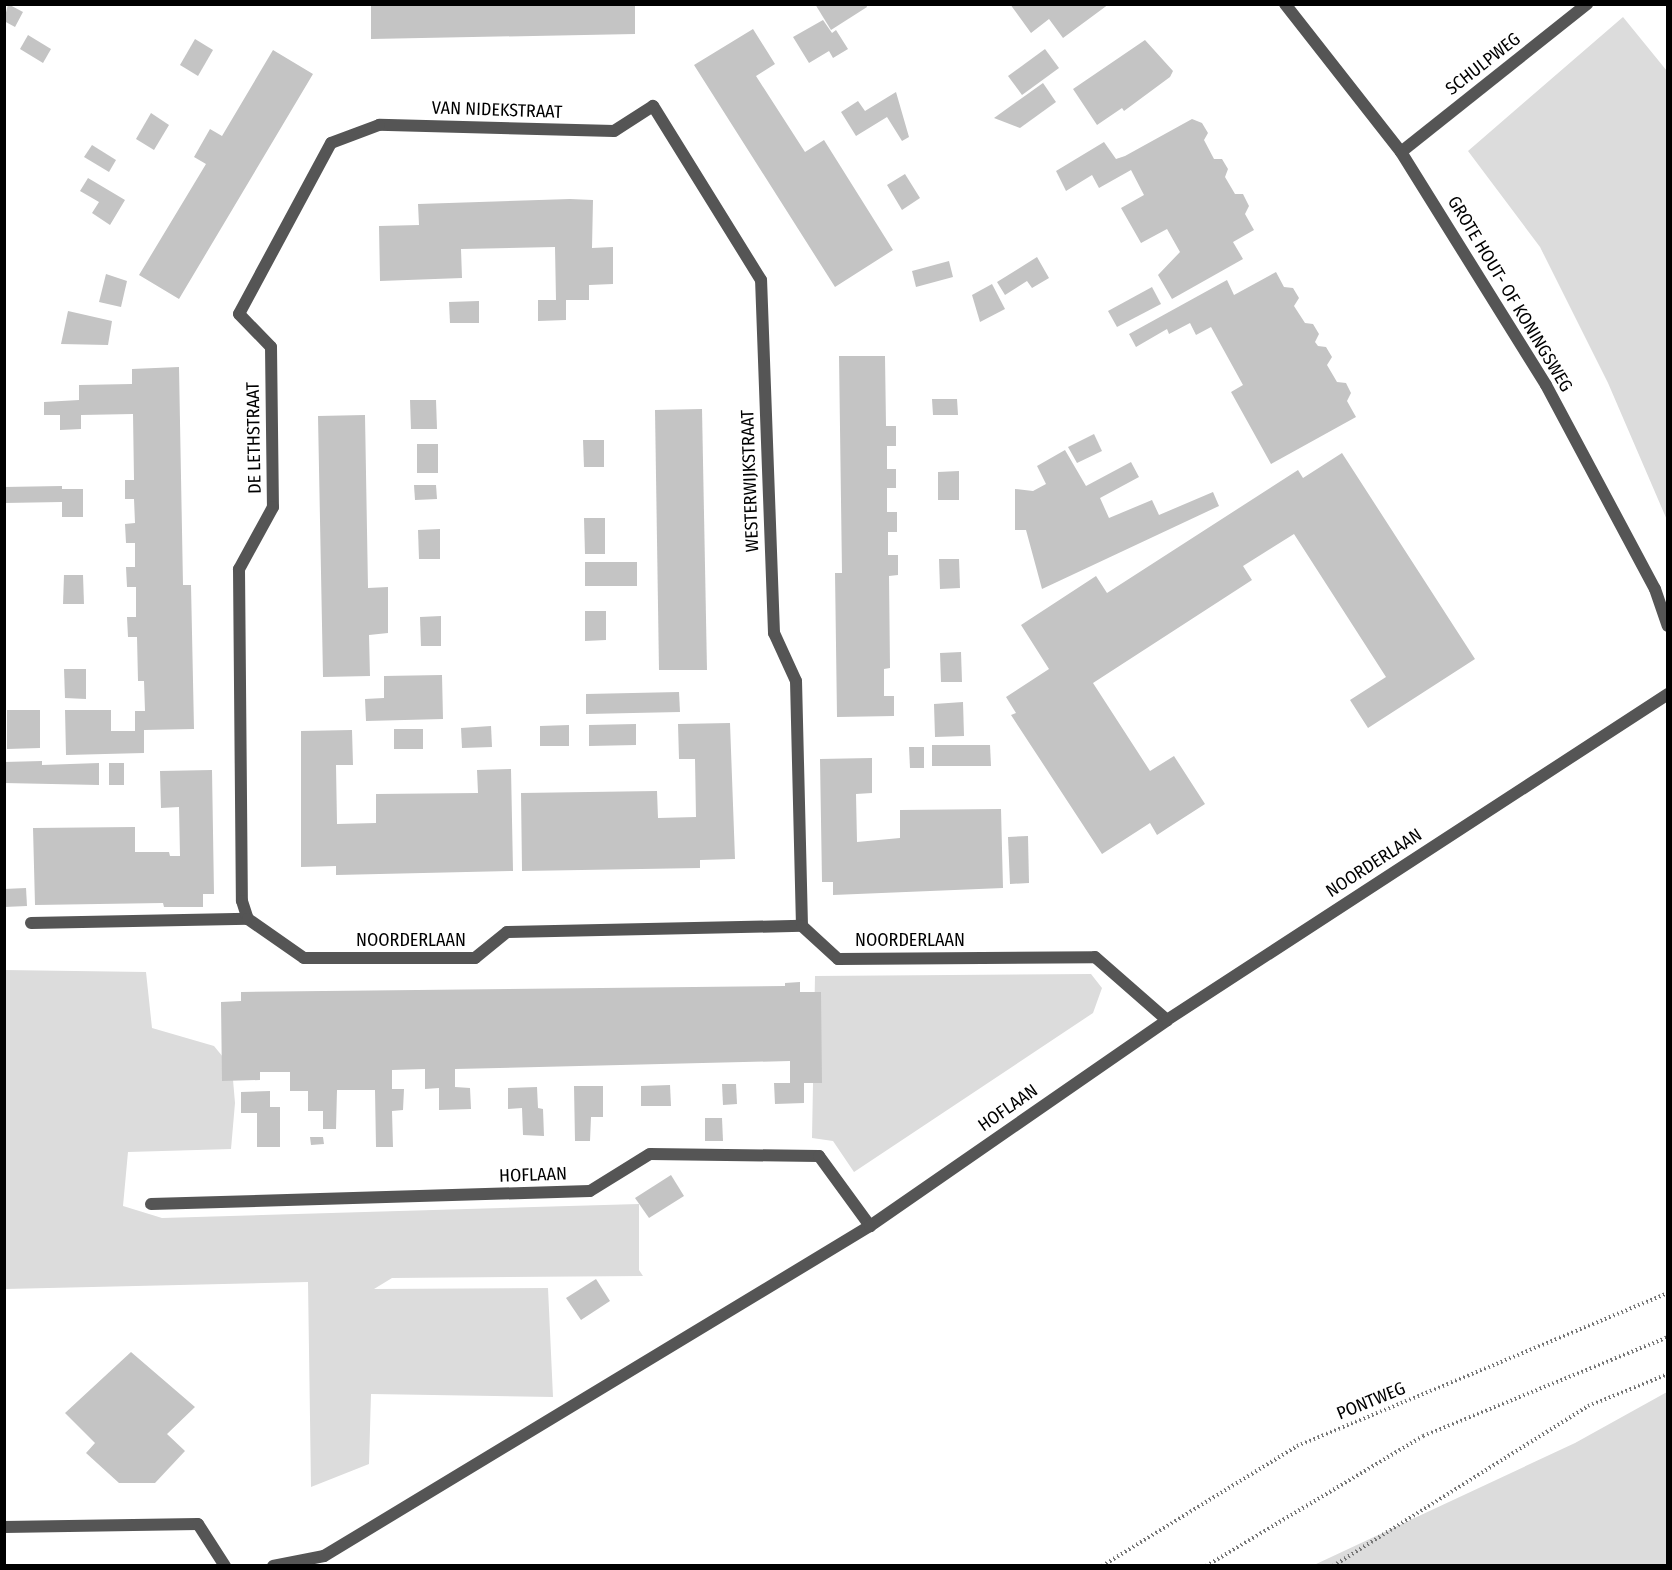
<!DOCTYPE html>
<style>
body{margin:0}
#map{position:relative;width:1672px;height:1570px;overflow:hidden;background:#fff;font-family:"Fira Sans Condensed",sans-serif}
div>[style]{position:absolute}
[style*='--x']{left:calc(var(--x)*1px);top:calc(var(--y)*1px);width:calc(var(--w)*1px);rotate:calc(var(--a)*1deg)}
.green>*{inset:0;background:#dcdcdc}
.building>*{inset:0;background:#c4c4c4}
.path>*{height:4px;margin-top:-2px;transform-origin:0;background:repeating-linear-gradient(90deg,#777 0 1.5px,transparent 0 4.5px)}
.service>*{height:12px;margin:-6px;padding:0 6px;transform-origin:6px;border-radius:6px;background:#555}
.minor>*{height:12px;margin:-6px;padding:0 6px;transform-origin:6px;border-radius:6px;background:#555}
.tertiary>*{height:12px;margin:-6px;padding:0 6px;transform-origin:6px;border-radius:6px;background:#555}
span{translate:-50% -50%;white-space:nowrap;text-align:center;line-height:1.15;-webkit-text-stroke:6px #fff;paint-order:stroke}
.street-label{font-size:18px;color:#000}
.frame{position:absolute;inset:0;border:6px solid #000;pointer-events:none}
</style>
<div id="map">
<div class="green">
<i style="clip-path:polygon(1623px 17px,1667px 71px,1667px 520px,1608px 383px,1540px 247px,1468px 151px)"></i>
<i style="clip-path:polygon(4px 970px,146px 972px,152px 1028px,214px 1046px,232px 1068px,235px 1103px,231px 1149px,128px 1152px,123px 1206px,162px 1218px,639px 1204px,639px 1270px,643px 1276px,392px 1278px,374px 1289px,548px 1288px,553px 1397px,371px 1394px,369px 1464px,311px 1487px,308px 1282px,5px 1289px)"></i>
<i style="clip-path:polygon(1091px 974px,1102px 988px,1093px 1013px,854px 1172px,833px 1141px,812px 1138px,815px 976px)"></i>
<i style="clip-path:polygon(1667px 1392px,1667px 1565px,1314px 1565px,1575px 1443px)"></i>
</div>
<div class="building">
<i style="clip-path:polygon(8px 4px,23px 12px,15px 27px,4px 21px)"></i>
<i style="clip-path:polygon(371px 4px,635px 4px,635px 34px,371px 39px)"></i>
<i style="clip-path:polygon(815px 4px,866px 4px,867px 7px,831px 30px)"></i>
<i style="clip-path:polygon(1010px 4px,1109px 4px,1063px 38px,1049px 19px,1031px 33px)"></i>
<i style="clip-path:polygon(823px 20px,832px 33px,836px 30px,848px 49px,833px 58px,829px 51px,809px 63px,793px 37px)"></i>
<i style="clip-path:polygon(753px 29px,775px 64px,756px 76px,805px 152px,824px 140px,893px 250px,835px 287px,694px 65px)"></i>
<i style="clip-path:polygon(28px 35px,51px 49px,43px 63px,20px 49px)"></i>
<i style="clip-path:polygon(195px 39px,213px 50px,198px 76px,180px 65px)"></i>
<i style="clip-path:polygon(1145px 40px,1173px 71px,1170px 77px,1124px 111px,1122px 108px,1097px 125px,1073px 89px)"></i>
<i style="clip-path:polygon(1045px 49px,1059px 68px,1022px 95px,1008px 76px)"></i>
<i style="clip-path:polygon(273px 50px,313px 74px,179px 299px,139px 275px,206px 164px,194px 157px,210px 129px,222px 136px)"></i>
<i style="clip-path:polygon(1043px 83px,1056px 102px,1020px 128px,994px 118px)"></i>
<i style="clip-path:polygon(896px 92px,909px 137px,902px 141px,887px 117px,856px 136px,841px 112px,858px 101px,865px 111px)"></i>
<i style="clip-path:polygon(151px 113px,169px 125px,154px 150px,136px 139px)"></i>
<i style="clip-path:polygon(1192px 119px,1202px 123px,1208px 133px,1204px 140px,1214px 159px,1222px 159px,1228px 169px,1225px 177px,1235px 194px,1243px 194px,1249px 206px,1245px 214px,1254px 230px,1233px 242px,1243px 259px,1172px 299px,1158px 275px,1180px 252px,1167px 229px,1141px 243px,1121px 208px,1144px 195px,1131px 170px,1099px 188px,1092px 175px,1066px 191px,1056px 171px,1104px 142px,1116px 159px,1125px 156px)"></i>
<i style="clip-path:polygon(92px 145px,116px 160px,109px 172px,84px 157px)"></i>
<i style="clip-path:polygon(905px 174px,920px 198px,902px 210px,887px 185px)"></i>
<i style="clip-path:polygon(88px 178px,125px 200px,110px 225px,92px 213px,99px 202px,80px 191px)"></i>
<i style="clip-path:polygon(570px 199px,593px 200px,592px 248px,613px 247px,613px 284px,589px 285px,589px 300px,566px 300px,566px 320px,538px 321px,538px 300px,556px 300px,555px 247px,461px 249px,462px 278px,380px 281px,379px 226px,419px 225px,418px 204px)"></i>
<i style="clip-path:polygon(1037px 257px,1049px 278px,1032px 288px,1027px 281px,1005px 295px,997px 282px)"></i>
<i style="clip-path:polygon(949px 261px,953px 277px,916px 287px,912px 271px)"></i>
<i style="clip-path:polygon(1276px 272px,1284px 287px,1293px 288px,1299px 298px,1294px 306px,1305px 323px,1313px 324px,1319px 334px,1315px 342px,1318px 346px,1326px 347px,1332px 357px,1327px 365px,1337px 382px,1346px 383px,1351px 393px,1347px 401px,1356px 417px,1271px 464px,1231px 392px,1243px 385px,1211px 327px,1196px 335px,1190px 323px,1169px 334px,1167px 329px,1136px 347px,1129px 334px,1227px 280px,1234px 295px)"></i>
<i style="clip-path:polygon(106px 274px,127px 281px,121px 307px,99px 302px)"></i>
<i style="clip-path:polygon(992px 284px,1005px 309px,980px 322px,972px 295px)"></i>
<i style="clip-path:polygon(1152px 287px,1161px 304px,1117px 327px,1108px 311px)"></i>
<i style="clip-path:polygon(479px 301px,479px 323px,450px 323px,449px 302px)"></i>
<i style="clip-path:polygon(68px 311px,112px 321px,108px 345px,61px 344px)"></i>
<i style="clip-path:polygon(839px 356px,885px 356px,886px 426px,896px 426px,896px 446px,887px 446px,887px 469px,896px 469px,896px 488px,887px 488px,887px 512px,897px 512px,897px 532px,888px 532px,888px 555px,898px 555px,898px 575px,889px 576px,890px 668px,884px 669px,884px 696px,894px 696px,894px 716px,837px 717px,835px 573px,842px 573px)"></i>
<i style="clip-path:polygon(179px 367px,183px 585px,191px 585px,194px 729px,144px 730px,144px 753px,66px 755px,65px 710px,111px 710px,111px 731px,135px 731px,135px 711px,145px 711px,144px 681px,138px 681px,137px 637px,128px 637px,127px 617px,136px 617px,136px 587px,127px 587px,126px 567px,135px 567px,135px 543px,126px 543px,125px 524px,135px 523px,134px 499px,125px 499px,125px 480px,134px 480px,133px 414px,81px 415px,81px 429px,60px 430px,60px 415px,44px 415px,44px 402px,79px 400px,79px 385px,132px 384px,132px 369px)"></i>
<i style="clip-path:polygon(932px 399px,957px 399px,958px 415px,933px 415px)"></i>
<i style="clip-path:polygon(410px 400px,436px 400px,437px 429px,411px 429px)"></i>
<i style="clip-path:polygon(702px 409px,707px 670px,659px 670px,655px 410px)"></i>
<i style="clip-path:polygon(365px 415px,368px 588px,388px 587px,388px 633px,369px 635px,370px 676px,323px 677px,318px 416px)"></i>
<i style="clip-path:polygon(1094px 434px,1102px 451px,1077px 463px,1068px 447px)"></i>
<i style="clip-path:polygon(583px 440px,604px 440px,604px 467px,584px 467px)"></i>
<i style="clip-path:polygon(417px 444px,438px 444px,438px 473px,417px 473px)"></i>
<i style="clip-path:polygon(1065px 450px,1086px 486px,1131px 462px,1139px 477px,1100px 498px,1109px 518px,1152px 500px,1159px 515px,1213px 492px,1219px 506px,1042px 589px,1026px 530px,1015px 530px,1015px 489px,1033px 491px,1046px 484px,1037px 466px)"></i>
<i style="clip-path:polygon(1342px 453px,1475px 659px,1368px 728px,1350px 700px,1386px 677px,1294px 534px,1243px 566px,1252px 580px,1093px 683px,1150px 771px,1174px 756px,1205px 804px,1157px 835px,1150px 823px,1102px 854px,1011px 715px,1016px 713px,1006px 697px,1049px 669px,1021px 625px,1096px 576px,1107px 593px,1298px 470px,1303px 478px)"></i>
<i style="clip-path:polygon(959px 471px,959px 500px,938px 500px,938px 472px)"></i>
<i style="clip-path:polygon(414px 485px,436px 485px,437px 499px,415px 500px)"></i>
<i style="clip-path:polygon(62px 486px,62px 489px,83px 489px,83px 517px,62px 517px,62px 502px,4px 503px,4px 487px)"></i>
<i style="clip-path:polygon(584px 518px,605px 518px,605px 554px,585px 554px)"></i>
<i style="clip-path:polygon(440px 529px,440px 559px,419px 559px,418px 530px)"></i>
<i style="clip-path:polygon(939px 559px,959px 559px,960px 588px,940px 589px)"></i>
<i style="clip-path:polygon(585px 562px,637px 562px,637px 586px,585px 586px)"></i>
<i style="clip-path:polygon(64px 575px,83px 575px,84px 604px,63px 604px)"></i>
<i style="clip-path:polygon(585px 611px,606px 611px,606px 640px,585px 641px)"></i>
<i style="clip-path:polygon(441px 616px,441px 646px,421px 646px,420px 617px)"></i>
<i style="clip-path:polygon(961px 652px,962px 682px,941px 682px,940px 653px)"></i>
<i style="clip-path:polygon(64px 669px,86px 669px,86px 699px,65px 698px)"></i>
<i style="clip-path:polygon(442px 675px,443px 719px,366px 721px,365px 699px,384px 698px,384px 676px)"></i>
<i style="clip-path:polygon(679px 692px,680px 712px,586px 714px,586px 694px)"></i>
<i style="clip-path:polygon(963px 702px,964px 736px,935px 737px,934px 704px)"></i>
<i style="clip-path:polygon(7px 710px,40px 710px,40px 748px,7px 749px)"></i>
<i style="clip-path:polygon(730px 723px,735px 859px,700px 860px,700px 868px,522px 871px,521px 793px,657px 791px,658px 818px,696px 817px,695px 759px,679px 759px,678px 724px)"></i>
<i style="clip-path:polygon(636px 724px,636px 745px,589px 746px,589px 725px)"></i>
<i style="clip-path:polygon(569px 725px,569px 746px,540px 746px,540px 726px)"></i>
<i style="clip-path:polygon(491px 726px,492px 747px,462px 748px,461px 728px)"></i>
<i style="clip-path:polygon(394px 729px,423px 729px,423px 749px,394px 749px)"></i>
<i style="clip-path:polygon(352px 730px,353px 765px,336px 765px,337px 824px,376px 823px,376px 794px,478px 793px,477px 770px,511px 769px,513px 871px,336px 875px,336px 866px,301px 867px,301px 731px)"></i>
<i style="clip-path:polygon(932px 745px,990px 745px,991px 766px,932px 766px)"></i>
<i style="clip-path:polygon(909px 747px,924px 747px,924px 768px,910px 768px)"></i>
<i style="clip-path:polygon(872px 758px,872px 793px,856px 794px,857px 842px,900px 838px,900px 810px,1001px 809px,1003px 888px,833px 895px,833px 882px,822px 882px,820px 759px)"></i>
<i style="clip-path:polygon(42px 761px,42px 765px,99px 763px,99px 785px,4px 783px,4px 762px)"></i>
<i style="clip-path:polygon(109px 763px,124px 763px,124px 785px,109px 785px)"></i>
<i style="clip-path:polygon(212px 770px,214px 894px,203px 894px,203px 907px,164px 907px,163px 903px,35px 905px,33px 828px,135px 827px,135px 852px,169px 852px,170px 856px,180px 856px,179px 807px,161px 808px,160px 771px)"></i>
<i style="clip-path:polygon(1028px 836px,1029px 883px,1010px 884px,1008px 837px)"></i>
<i style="clip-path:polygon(26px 888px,27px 906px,4px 907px,4px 889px)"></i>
<i style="clip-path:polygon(800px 982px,800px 992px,821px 992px,822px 1083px,804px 1083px,804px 1103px,775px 1104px,774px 1083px,790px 1083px,790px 1061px,455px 1069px,455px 1087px,470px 1088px,471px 1109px,439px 1110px,439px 1088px,425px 1089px,425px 1069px,392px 1070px,392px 1089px,404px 1089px,403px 1110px,392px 1111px,393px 1147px,376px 1147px,375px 1090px,337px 1090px,336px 1129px,323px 1129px,323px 1111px,308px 1111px,308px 1091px,290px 1091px,290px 1072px,260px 1072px,260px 1080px,222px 1081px,221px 1002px,241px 1001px,241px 992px,785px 986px,785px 983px)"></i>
<i style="clip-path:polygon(722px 1084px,736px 1084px,737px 1104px,723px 1105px)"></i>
<i style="clip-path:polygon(670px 1085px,671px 1106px,641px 1106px,641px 1086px)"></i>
<i style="clip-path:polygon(574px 1086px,603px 1086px,603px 1117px,591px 1117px,590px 1141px,575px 1141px)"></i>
<i style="clip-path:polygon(537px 1087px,538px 1108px,543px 1109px,544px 1136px,523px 1135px,522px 1108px,508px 1109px,508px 1088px)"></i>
<i style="clip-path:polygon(270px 1091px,270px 1107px,280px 1107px,280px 1147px,257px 1147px,257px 1113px,241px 1113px,241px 1092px)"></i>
<i style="clip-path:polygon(705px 1118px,722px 1118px,723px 1141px,705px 1141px)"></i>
<i style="clip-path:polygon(310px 1137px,323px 1137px,324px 1144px,311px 1145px)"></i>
<i style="clip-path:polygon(671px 1175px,684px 1196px,649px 1218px,635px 1198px)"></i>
<i style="clip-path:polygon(596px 1279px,610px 1301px,581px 1320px,566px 1298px)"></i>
<i style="clip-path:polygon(131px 1352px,195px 1407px,167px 1434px,185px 1451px,155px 1483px,119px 1483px,86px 1453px,95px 1443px,65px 1413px)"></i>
</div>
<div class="path">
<i style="--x:1102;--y:1566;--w:229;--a:-31.6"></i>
<i style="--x:1297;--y:1446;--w:401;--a:-22.4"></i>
<i style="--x:1206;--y:1566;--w:253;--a:-30.9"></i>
<i style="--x:1423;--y:1436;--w:264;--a:-22"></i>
<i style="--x:1333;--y:1566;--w:301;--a:-32.1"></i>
<i style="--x:1588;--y:1406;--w:86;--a:-21.8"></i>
</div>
<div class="service">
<i style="--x:31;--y:923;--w:217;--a:-1.1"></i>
<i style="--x:4;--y:1527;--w:194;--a:-0.9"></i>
<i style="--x:198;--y:1524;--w:50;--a:57.3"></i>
<i style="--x:273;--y:1566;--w:52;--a:-11.1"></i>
</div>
<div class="minor">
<i style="--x:1401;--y:152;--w:238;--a:-38.5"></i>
<i style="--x:802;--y:926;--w:245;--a:-91.4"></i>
<i style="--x:796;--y:681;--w:53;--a:-114.6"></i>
<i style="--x:774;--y:633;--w:353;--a:-92.1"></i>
<i style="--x:761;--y:280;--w:205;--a:-121.8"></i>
<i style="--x:653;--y:106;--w:46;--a:147.3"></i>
<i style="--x:614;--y:131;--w:235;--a:-178.5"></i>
<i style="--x:379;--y:125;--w:51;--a:159.4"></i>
<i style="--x:331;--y:143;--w:194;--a:118.3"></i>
<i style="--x:239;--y:314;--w:46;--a:45.9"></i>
<i style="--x:271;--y:347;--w:160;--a:89.3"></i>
<i style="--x:273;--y:507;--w:71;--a:118.7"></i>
<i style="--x:239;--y:569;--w:332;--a:89.5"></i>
<i style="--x:242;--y:901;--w:19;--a:72"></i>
<i style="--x:248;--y:919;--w:68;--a:34.9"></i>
<i style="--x:304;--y:958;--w:171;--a:0"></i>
<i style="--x:475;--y:958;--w:41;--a:-39.1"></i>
<i style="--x:507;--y:932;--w:295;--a:-1.2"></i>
<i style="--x:802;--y:926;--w:49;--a:42.5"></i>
<i style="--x:838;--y:959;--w:257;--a:-0.4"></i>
<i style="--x:1095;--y:957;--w:96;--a:41.2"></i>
<i style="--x:151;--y:1204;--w:439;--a:-1.7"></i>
<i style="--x:590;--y:1191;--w:70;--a:-31.7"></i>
<i style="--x:650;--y:1154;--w:169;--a:0.7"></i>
<i style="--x:819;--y:1156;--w:87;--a:53.9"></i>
<i style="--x:324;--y:1556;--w:638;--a:-31.15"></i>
<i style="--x:870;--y:1226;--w:361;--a:-34.7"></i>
<i style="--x:1167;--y:1020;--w:598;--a:-33.05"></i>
</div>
<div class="tertiary">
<i style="--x:1285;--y:4;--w:188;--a:51.9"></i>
<i style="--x:1401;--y:152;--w:274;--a:58.1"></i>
<i style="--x:1546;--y:385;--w:231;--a:61.9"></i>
<i style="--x:1655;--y:589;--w:39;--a:71"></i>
</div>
<div class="street-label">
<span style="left:1483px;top:64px;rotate:-38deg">SCHULPWEG</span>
<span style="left:497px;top:110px;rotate:2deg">VAN NIDEKSTRAAT</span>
<span style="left:1510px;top:294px;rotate:59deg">GROTE HOUT- OF KONINGSWEG</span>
<span style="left:254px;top:438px;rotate:-91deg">DE LETHSTRAAT</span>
<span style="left:750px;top:481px;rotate:-92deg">WESTERWIJKSTRAAT</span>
<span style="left:1374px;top:863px;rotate:-33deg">NOORDERLAAN</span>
<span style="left:411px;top:940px">NOORDERLAAN</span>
<span style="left:910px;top:940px">NOORDERLAAN</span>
<span style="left:1008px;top:1108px;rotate:-35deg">HOFLAAN</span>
<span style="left:533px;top:1175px;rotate:-2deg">HOFLAAN</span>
<span style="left:1371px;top:1401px;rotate:-22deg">PONTWEG</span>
</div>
<div class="frame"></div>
</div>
